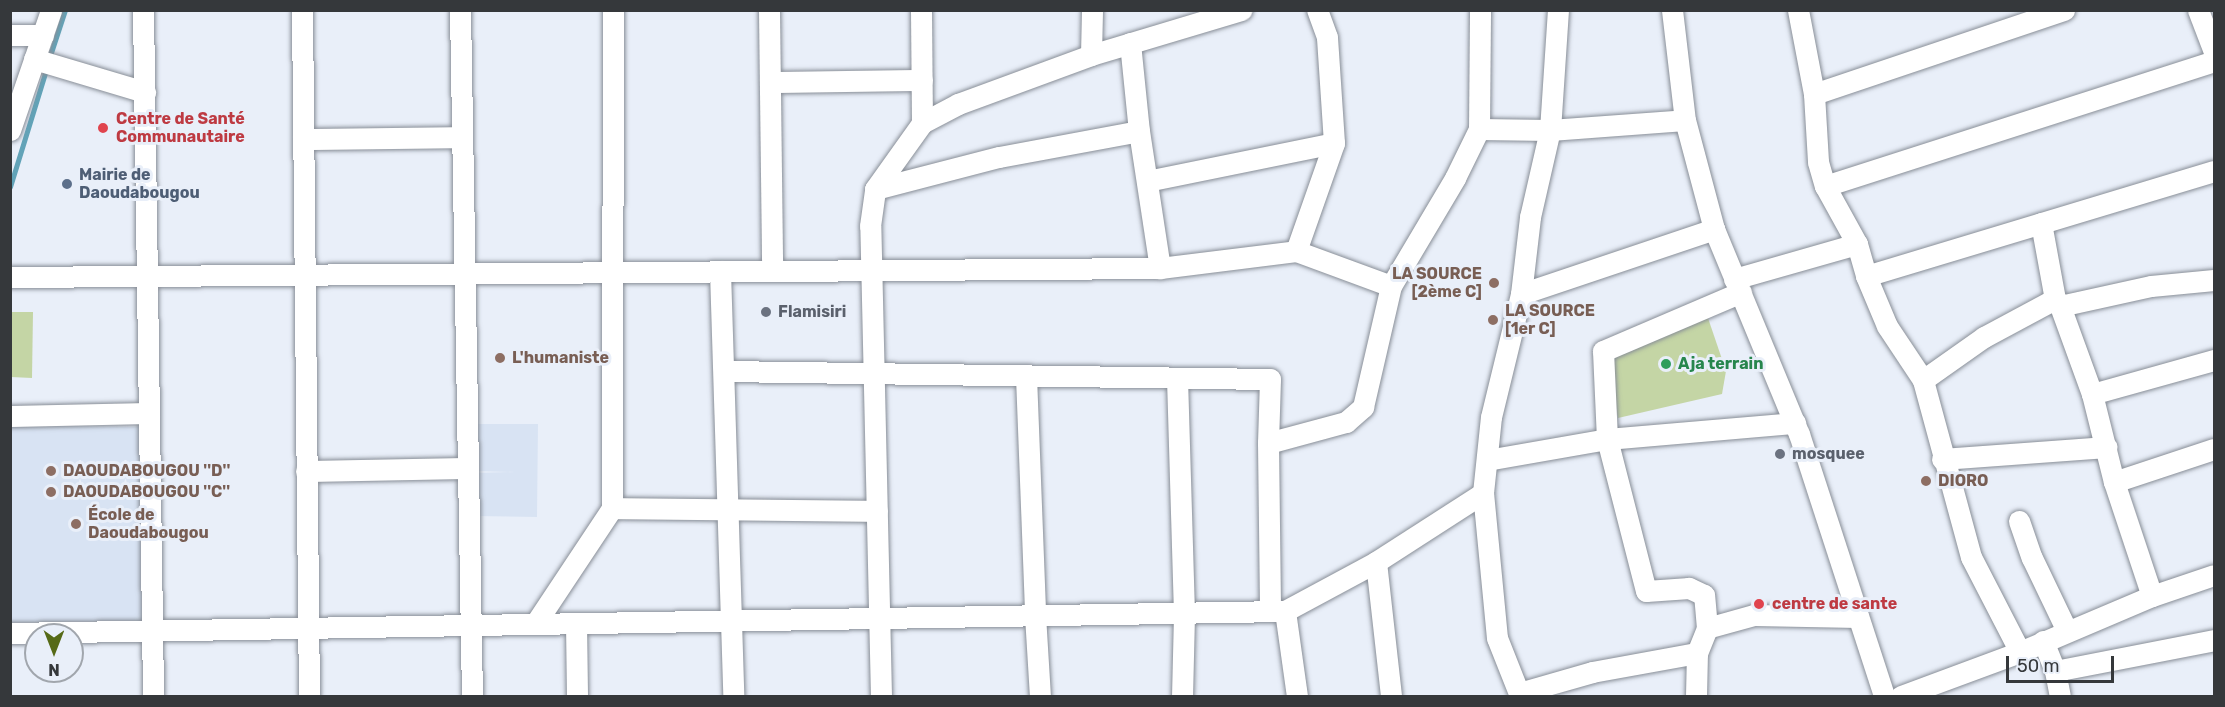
<!DOCTYPE html>
<meta charset="utf-8">
<style>
body{margin:0}
#map{position:relative;width:2225px;height:707px;overflow:hidden;background:#e9eff9;font-family:Rubik,sans-serif}
div>[style]{position:absolute}
[style*='--x']{left:calc(var(--x)*1px);top:calc(var(--y)*1px);width:calc(var(--w)*1px);rotate:calc(var(--a)*1deg)}
.built>*{inset:0;background:#d8e3f3}
.green>*{inset:0;background:#c4d5a5}
.stream>*{height:4.5px;margin:-2.25px;padding:0 2.25px;transform-origin:2.25px;border-radius:2.25px;background:#62a3b8}
.roads{filter:drop-shadow(0 0 2px #888e97) drop-shadow(0 0 2px #888e97)}
.minor>*{height:21px;margin:-10.5px;padding:0 10.5px;transform-origin:10.5px;border-radius:10.5px;background:#fff}
.dots>*{width:16px;height:16px;translate:-50% -50%;box-sizing:border-box;border:3px solid #e9eff9;border-radius:50%}
span{translate:-50% -50%;white-space:nowrap;text-align:center;line-height:1.15;-webkit-text-stroke:6px #e9eff9;paint-order:stroke}
.health-label{font-size:16px;color:#be3a42;font-weight:700}
.left{translate:0 -50%;text-align:left}
.service-label{font-size:16px;color:#4e5e75;font-weight:700}
.education-label{font-size:16px;color:#785e54;font-weight:700}
.right{translate:-100% -50%;text-align:right}
.worship-label{font-size:16px;color:#5b616d;font-weight:700}
.leisure-label{font-size:16px;color:#27864d;font-weight:700}
.frame{position:absolute;inset:0;border:12px solid #35383b;pointer-events:none}
.north{position:absolute;left:24px;top:623px;width:60px;height:60px;box-sizing:border-box;background:#e9eff9;border:2px solid #a1a6ad;border-radius:50%;rotate:180deg;font-size:16px;font-weight:700;line-height:24px;text-align:center;color:#35383b}
.north::after{content:'';display:block;margin:auto;width:21px;height:27px;background:#566a17;clip-path:polygon(50% 0,100% 100%,50% 72%,0 100%)}
.scale{position:absolute;left:2006px;top:656px;width:108px;height:27px;box-sizing:border-box;border:3px solid #35383b;border-top:0;padding-left:8px;font-size:18px;line-height:21px;white-space:nowrap;color:#35383b;-webkit-text-stroke:4px #e9eff9;paint-order:stroke}
</style>
<div id="map">
<div class="built">
<i style="clip-path:polygon(474px 424px,538px 424px,537px 517px,474px 516px,473px 473px,515px 472px,475px 471px)"></i>
<i style="clip-path:polygon(11px 425px,139px 427px,142px 621px,11px 622px)"></i>
</div>
<div class="green">
<i style="clip-path:polygon(11px 312px,33px 312px,32px 378px,11px 377px)"></i>
<i style="clip-path:polygon(1708px 318px,1726px 371px,1722px 394px,1618px 418px,1607px 357px)"></i>
</div>
<div class="stream">
<i style="--x:50;--y:56;--w:48;--a:-71.9"></i>
<i style="--x:10;--y:187;--w:126;--a:-72.9"></i>
</div>
<div class="roads">
<div class="minor">
<i style="--x:143;--y:10;--w:686;--a:89.16"></i>
<i style="--x:302;--y:10;--w:686;--a:89.42"></i>
<i style="--x:460;--y:10;--w:686;--a:89"></i>
<i style="--x:769;--y:10;--w:261;--a:89.3"></i>
<i style="--x:921;--y:10;--w:113;--a:89.5"></i>
<i style="--x:1672;--y:10;--w:111;--a:83.3"></i>
<i style="--x:1685;--y:120;--w:113;--a:75.1"></i>
<i style="--x:1714;--y:229;--w:222;--a:67.5"></i>
<i style="--x:1799;--y:434;--w:275;--a:72"></i>
<i style="--x:1798;--y:10;--w:86;--a:79.2"></i>
<i style="--x:1814;--y:94;--w:68;--a:86.6"></i>
<i style="--x:1818;--y:162;--w:25;--a:74"></i>
<i style="--x:1825;--y:186;--w:66;--a:61.1"></i>
<i style="--x:1857;--y:244;--w:33;--a:74"></i>
<i style="--x:1866;--y:276;--w:363;--a:-16.8"></i>
<i style="--x:2198;--y:10;--w:45;--a:69.1"></i>
<i style="--x:10;--y:35;--w:33;--a:0"></i>
<i style="--x:1130;--y:43;--w:88;--a:84.2"></i>
<i style="--x:1091;--y:55;--w:45;--a:-88.7"></i>
<i style="--x:34;--y:59;--w:116;--a:16.6"></i>
<i style="--x:770;--y:82;--w:152;--a:-0.8"></i>
<i style="--x:1814;--y:94;--w:264;--a:-18.6"></i>
<i style="--x:1479;--y:129;--w:71;--a:0.8"></i>
<i style="--x:1550;--y:130;--w:135;--a:-4.2"></i>
<i style="--x:10;--y:130;--w:127;--a:-71.1"></i>
<i style="--x:303;--y:139;--w:159;--a:-0.7"></i>
<i style="--x:1147;--y:181;--w:191;--a:-11.5"></i>
<i style="--x:1825;--y:186;--w:409;--a:-17.8"></i>
<i style="--x:875;--y:189;--w:128;--a:-14.5"></i>
<i style="--x:999;--y:157;--w:142;--a:-10.5"></i>
<i style="--x:1139;--y:131;--w:139;--a:81.3"></i>
<i style="--x:2041;--y:223;--w:77;--a:79.6"></i>
<i style="--x:2055;--y:299;--w:9;--a:54"></i>
<i style="--x:2060;--y:306;--w:94;--a:70"></i>
<i style="--x:2092;--y:394;--w:91;--a:76"></i>
<i style="--x:2114;--y:482;--w:120;--a:71.6"></i>
<i style="--x:1296;--y:251;--w:114;--a:-70.6"></i>
<i style="--x:1334;--y:143;--w:106;--a:-93.8"></i>
<i style="--x:1327;--y:37;--w:29;--a:-110"></i>
<i style="--x:720;--y:271;--w:425;--a:88.2"></i>
<i style="--x:1866;--y:276;--w:54;--a:67.2"></i>
<i style="--x:1887;--y:326;--w:65;--a:56.3"></i>
<i style="--x:10;--y:277;--w:1150;--a:-0.45"></i>
<i style="--x:1160;--y:268;--w:137;--a:-7.1"></i>
<i style="--x:1296;--y:251;--w:101;--a:20.2"></i>
<i style="--x:1734;--y:279;--w:128;--a:-15.9"></i>
<i style="--x:1521;--y:294;--w:204;--a:-18.6"></i>
<i style="--x:2060;--y:306;--w:93;--a:-12.4"></i>
<i style="--x:2151;--y:286;--w:63;--a:-5.4"></i>
<i style="--x:724;--y:371;--w:546;--a:0.84"></i>
<i style="--x:1270;--y:379;--w:64;--a:91.8"></i>
<i style="--x:1268;--y:443;--w:168;--a:89.3"></i>
<i style="--x:1026;--y:376;--w:239;--a:87.8"></i>
<i style="--x:1035;--y:615;--w:81;--a:86.5"></i>
<i style="--x:1177;--y:378;--w:237;--a:88.3"></i>
<i style="--x:1184;--y:615;--w:81;--a:91.4"></i>
<i style="--x:2092;--y:394;--w:127;--a:-15.6"></i>
<i style="--x:10;--y:416;--w:139;--a:-1.2"></i>
<i style="--x:1268;--y:443;--w:81;--a:-15.1"></i>
<i style="--x:1346;--y:422;--w:23;--a:-41"></i>
<i style="--x:1363;--y:407;--w:124;--a:-77"></i>
<i style="--x:1391;--y:286;--w:126;--a:-59.3"></i>
<i style="--x:1455;--y:178;--w:55;--a:-63.9"></i>
<i style="--x:1479;--y:129;--w:119;--a:-89.5"></i>
<i style="--x:1942;--y:459;--w:165;--a:-4.2"></i>
<i style="--x:1487;--y:460;--w:122;--a:-9.9"></i>
<i style="--x:1607;--y:439;--w:189;--a:-4.9"></i>
<i style="--x:306;--y:471;--w:161;--a:-1.1"></i>
<i style="--x:2114;--y:482;--w:105;--a:-18.3"></i>
<i style="--x:612;--y:508;--w:265;--a:0.6"></i>
<i style="--x:2019;--y:521;--w:39;--a:71"></i>
<i style="--x:2032;--y:558;--w:81;--a:64.4"></i>
<i style="--x:1376;--y:562;--w:135;--a:83.6"></i>
<i style="--x:1285;--y:611;--w:103;--a:-28.3"></i>
<i style="--x:1376;--y:562;--w:127;--a:-32.8"></i>
<i style="--x:576;--y:623;--w:73;--a:89.2"></i>
<i style="--x:535;--y:624;--w:139;--a:-56.4"></i>
<i style="--x:612;--y:508;--w:498;--a:-89.9"></i>
<i style="--x:1707;--y:628;--w:49;--a:-15.5"></i>
<i style="--x:1754;--y:615;--w:104;--a:1.1"></i>
<i style="--x:10;--y:633;--w:1275;--a:-0.99"></i>
<i style="--x:1285;--y:611;--w:86;--a:82"></i>
<i style="--x:2043;--y:641;--w:32;--a:68"></i>
<i style="--x:2055;--y:671;--w:25;--a:79"></i>
<i style="--x:2020;--y:652;--w:107;--a:-117.3"></i>
<i style="--x:1971;--y:557;--w:183;--a:-105.2"></i>
<i style="--x:1923;--y:380;--w:75;--a:-35.2"></i>
<i style="--x:1984;--y:337;--w:81;--a:-28.2"></i>
<i style="--x:2055;--y:671;--w:162;--a:-11"></i>
<i style="--x:1519;--y:693;--w:76;--a:-16"></i>
<i style="--x:1592;--y:672;--w:107;--a:-10.3"></i>
<i style="--x:881;--y:696;--w:470;--a:-91.3"></i>
<i style="--x:870;--y:226;--w:37;--a:-82"></i>
<i style="--x:875;--y:189;--w:81;--a:-54.5"></i>
<i style="--x:922;--y:123;--w:41;--a:-27.8"></i>
<i style="--x:958;--y:104;--w:142;--a:-20.2"></i>
<i style="--x:1091;--y:55;--w:157;--a:-16.7"></i>
<i style="--x:1520;--y:696;--w:62;--a:-111.6"></i>
<i style="--x:1497;--y:638;--w:146;--a:-95.5"></i>
<i style="--x:1483;--y:493;--w:76;--a:-84"></i>
<i style="--x:1491;--y:417;--w:127;--a:-76.3"></i>
<i style="--x:1521;--y:294;--w:78;--a:-83.3"></i>
<i style="--x:1530;--y:217;--w:89;--a:-77.1"></i>
<i style="--x:1550;--y:130;--w:120;--a:-86.2"></i>
<i style="--x:1696;--y:696;--w:43;--a:-88.7"></i>
<i style="--x:1697;--y:653;--w:27;--a:-68"></i>
<i style="--x:1707;--y:628;--w:33;--a:-95"></i>
<i style="--x:1704;--y:595;--w:17;--a:-155"></i>
<i style="--x:1689;--y:588;--w:43;--a:176"></i>
<i style="--x:1646;--y:591;--w:157;--a:-104.4"></i>
<i style="--x:1607;--y:439;--w:88;--a:-92.6"></i>
<i style="--x:1603;--y:351;--w:150;--a:-23.1"></i>
<i style="--x:1901;--y:696;--w:127;--a:-20.3"></i>
<i style="--x:2020;--y:652;--w:143;--a:-23"></i>
<i style="--x:2152;--y:596;--w:65;--a:-18.7"></i>
</div>
</div>
<div class="dots">
<i style="left:103px;top:128px;background:#e0444e"></i>
<i style="left:67px;top:184px;background:#5c6f8a"></i>
<i style="left:1494px;top:283px;background:#8d6e63"></i>
<i style="left:766px;top:312px;background:#6b7280"></i>
<i style="left:1493px;top:320px;background:#8d6e63"></i>
<i style="left:500px;top:358px;background:#8d6e63"></i>
<i style="left:1666px;top:364px;background:#2e9e5b"></i>
<i style="left:1780px;top:454px;background:#6b7280"></i>
<i style="left:51px;top:471px;background:#8d6e63"></i>
<i style="left:1926px;top:481px;background:#8d6e63"></i>
<i style="left:51px;top:492px;background:#8d6e63"></i>
<i style="left:76px;top:524px;background:#8d6e63"></i>
<i style="left:1759px;top:604px;background:#e0444e"></i>
</div>
<div class="health-label">
<span class="left" style="left:116px;top:128px">Centre de Santé<br>Communautaire</span>
<span class="left" style="left:1772px;top:604px">centre de sante</span>
</div>
<div class="service-label">
<span class="left" style="left:79px;top:184px">Mairie de<br>Daoudabougou</span>
</div>
<div class="education-label">
<span class="right" style="left:1482px;top:283px">LA SOURCE<br>[2ème C]</span>
<span class="left" style="left:1505px;top:320px">LA SOURCE<br>[1er C]</span>
<span class="left" style="left:512px;top:358px">L'humaniste</span>
<span class="left" style="left:63px;top:471px">DAOUDABOUGOU ''D''</span>
<span class="left" style="left:1938px;top:481px">DIORO</span>
<span class="left" style="left:63px;top:492px">DAOUDABOUGOU ''C''</span>
<span class="left" style="left:88px;top:524px">École de<br>Daoudabougou</span>
</div>
<div class="worship-label">
<span class="left" style="left:778px;top:312px">Flamisiri</span>
<span class="left" style="left:1792px;top:454px">mosquee</span>
</div>
<div class="leisure-label">
<span class="left" style="left:1678px;top:364px">Aja terrain</span>
</div>
<div class="frame"></div>
<div class="north">N</div>
<div class="scale">50 m</div>
</div>
